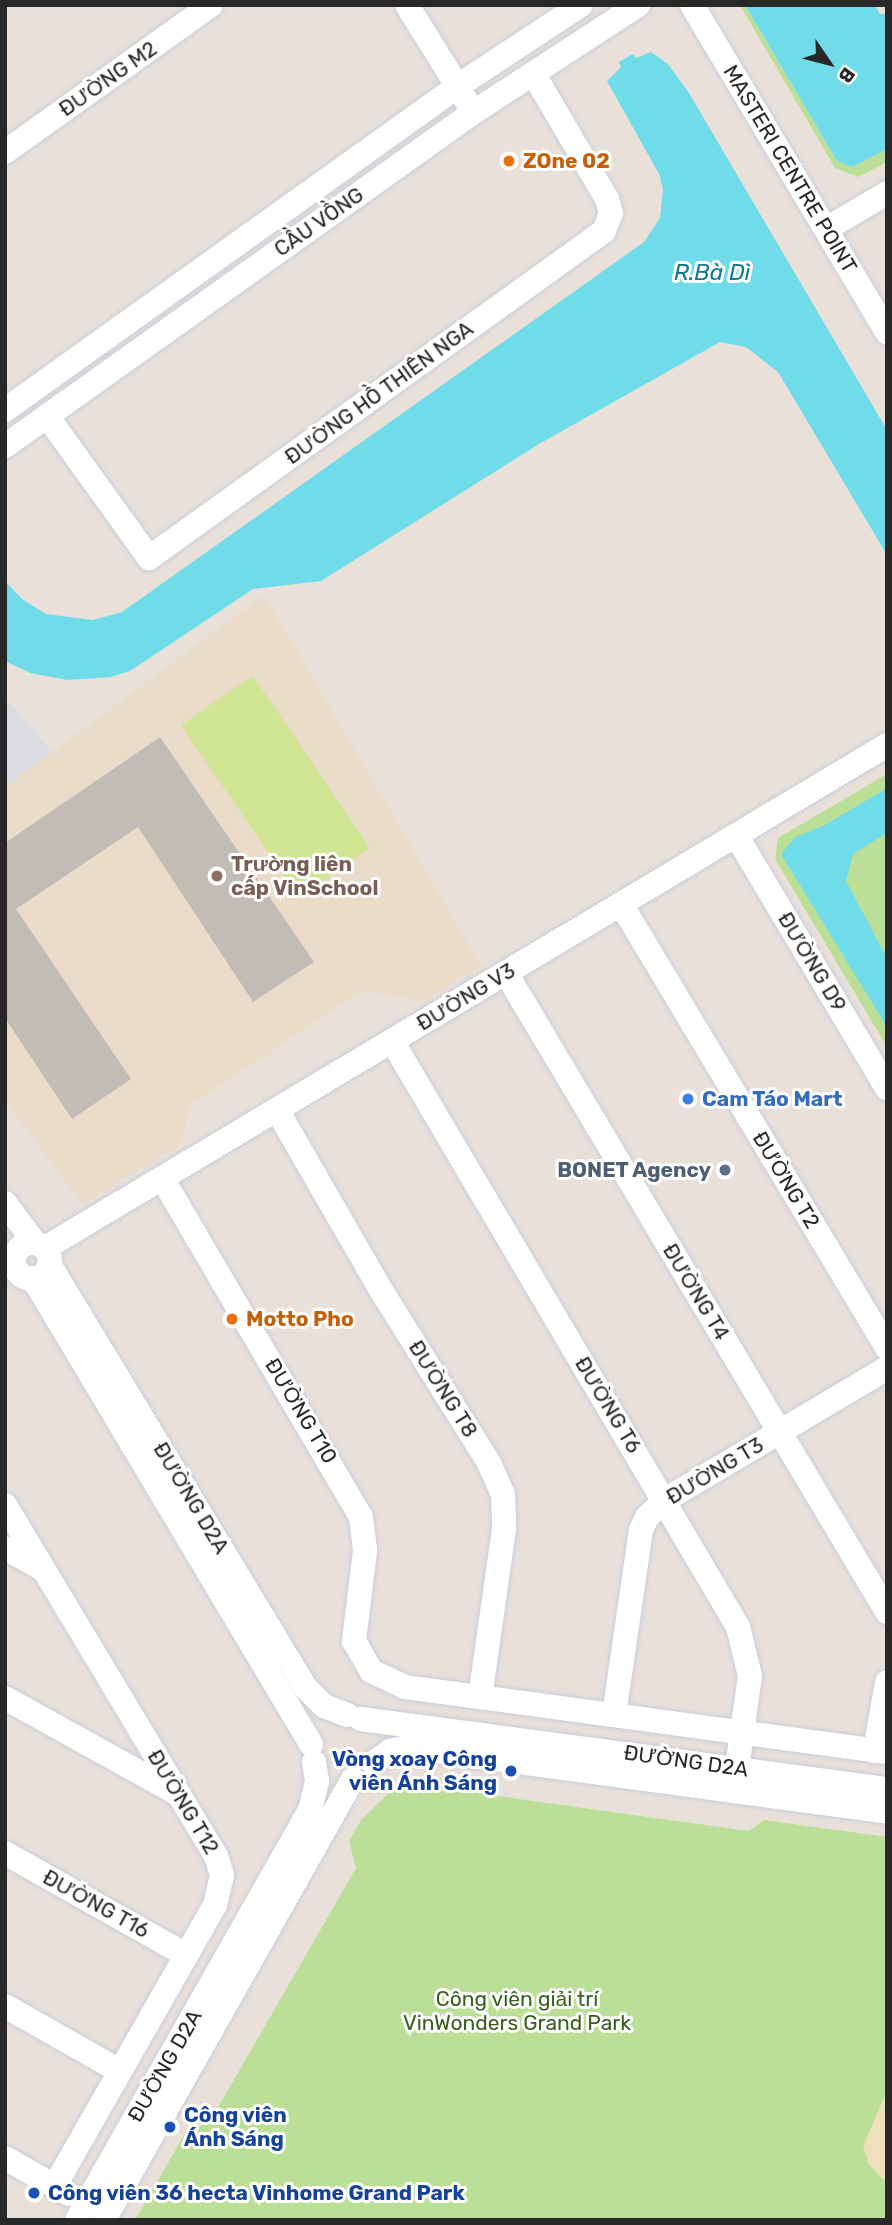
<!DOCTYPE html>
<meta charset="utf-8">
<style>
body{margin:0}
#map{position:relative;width:892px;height:2225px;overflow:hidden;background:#eae0da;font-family:Rubik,sans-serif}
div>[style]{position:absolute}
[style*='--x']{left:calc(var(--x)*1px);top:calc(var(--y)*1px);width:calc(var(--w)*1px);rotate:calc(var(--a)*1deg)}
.industrial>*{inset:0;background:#dbdbe2}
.education>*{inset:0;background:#ebdbc9}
.green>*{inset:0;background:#bcdf98}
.sand>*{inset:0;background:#efdfbd}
.pitch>*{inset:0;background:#d0e694}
.water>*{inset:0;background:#70dce9}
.building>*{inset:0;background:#c2bcb6}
.roads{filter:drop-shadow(0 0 2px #c8ceda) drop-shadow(0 0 2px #c8ceda)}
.minor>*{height:24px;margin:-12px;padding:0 12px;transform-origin:12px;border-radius:12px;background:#fff}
.minor>.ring{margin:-12px;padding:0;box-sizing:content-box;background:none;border:24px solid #fff;border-radius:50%}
.dots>*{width:19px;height:19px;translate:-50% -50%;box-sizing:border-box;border:4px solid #fff;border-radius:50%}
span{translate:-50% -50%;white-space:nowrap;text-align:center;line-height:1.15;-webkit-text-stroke:6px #fff;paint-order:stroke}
.street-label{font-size:21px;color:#282828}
.food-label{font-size:21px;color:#c56008;font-weight:700}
.left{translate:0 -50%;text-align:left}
.education-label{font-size:21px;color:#785e54;font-weight:700}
.shop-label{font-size:21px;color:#366cbe;font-weight:700}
.service-label{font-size:21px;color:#4e5e75;font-weight:700}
.right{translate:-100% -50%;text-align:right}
.transit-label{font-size:21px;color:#164399;font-weight:700}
.park-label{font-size:21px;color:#35611c}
.water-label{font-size:23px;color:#127a92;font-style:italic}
.frame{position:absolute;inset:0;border:7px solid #282828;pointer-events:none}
.north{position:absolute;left:794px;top:28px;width:70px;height:70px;-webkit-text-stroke:5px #fff;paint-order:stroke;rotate:125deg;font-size:19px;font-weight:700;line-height:28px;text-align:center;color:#282828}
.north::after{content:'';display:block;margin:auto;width:24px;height:32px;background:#282828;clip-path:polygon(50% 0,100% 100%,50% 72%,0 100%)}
</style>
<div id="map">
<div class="industrial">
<i style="clip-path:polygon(5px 697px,52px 752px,5px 787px)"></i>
</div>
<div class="education">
<i style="clip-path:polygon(264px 595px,481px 966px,422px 1001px,363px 991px,189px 1107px,182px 1144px,82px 1204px,5px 1100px,5px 787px)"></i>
</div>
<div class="green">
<i style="clip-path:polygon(740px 5px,745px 5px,837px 161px,852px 167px,887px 149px,887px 162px,858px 177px,835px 168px)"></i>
<i style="clip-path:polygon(887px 774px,887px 1047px,775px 859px,778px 838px)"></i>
<i style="clip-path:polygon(425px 1776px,468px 1781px,483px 1794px,749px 1831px,764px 1820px,887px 1837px,887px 2220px,135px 2220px,187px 2130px,209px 2123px,356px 1868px,349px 1841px,361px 1820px,392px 1790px)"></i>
</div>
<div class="sand">
<i style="clip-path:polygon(887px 2067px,887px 2183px,869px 2165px,863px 2146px,886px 2093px)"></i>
</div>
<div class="pitch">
<i style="clip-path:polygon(253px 676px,370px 848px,299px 898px,181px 725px)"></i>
</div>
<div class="water">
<i style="clip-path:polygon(745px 5px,875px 5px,880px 14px,887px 14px,887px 149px,852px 167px,837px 161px)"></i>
<i style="clip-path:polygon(651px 52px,668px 64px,689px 93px,887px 430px,887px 555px,778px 372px,746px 347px,720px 342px,539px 444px,321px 581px,253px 589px,130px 671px,111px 677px,68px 680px,30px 673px,5px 661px,5px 581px,22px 599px,46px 614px,93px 620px,122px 612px,644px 242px,660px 218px,663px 189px,659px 174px,607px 81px,621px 67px,619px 62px,633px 54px,636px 58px)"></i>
<i style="clip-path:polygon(887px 788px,887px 833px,853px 854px,846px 881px,887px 958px,887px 1027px,781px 854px,795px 837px,823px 826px)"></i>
</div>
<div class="building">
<i style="clip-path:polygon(160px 737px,314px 962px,253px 1002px,138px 827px,16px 909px,131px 1079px,72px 1119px,5px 1018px,5px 843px)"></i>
</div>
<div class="roads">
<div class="minor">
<i style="--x:407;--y:5;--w:112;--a:58.2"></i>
<i style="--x:692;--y:5;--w:381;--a:59.2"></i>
<i style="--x:5;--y:152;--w:253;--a:-35.5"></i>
<i style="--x:826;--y:229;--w:71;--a:-30.5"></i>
<i style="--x:5;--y:410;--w:557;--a:-35.57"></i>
<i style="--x:458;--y:86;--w:147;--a:-33.4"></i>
<i style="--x:47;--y:416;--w:175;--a:54.3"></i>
<i style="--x:149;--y:558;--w:560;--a:-35.7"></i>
<i style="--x:604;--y:231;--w:19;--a:-69"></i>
<i style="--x:611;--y:213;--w:15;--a:-106"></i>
<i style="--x:607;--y:199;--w:146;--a:-120.4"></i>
<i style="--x:5;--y:446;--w:576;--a:-35.46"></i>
<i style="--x:474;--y:112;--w:196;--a:-33.1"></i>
<i style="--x:736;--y:835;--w:295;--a:59.2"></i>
<i style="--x:621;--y:904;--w:518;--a:59.07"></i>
<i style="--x:506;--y:973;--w:744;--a:59.19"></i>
<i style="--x:392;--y:1041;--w:681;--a:59.44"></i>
<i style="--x:738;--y:1627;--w:50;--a:76.2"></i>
<i style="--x:750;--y:1676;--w:115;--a:98"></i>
<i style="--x:277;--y:1110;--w:214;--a:60"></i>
<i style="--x:384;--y:1295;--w:198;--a:58"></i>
<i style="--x:489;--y:1463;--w:34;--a:66"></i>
<i style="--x:503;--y:1494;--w:35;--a:88"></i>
<i style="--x:504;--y:1529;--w:170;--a:98.1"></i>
<i style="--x:162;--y:1178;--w:393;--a:59.6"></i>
<i style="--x:361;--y:1517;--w:34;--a:83"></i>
<i style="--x:365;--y:1551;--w:91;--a:97"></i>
<i style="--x:354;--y:1641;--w:34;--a:60"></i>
<i style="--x:371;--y:1671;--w:38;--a:25"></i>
<i style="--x:405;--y:1687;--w:486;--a:7.7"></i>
<i style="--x:5;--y:1203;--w:50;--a:53.1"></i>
<i class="ring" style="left:14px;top:1243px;width:12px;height:12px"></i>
<i style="--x:45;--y:1248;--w:981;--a:-30.85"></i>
<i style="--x:49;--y:1264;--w:494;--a:58.8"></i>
<i style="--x:305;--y:1687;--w:27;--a:45"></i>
<i style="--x:324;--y:1706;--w:25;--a:21"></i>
<i style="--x:33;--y:1278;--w:543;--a:59.18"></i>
<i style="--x:5;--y:1505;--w:410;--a:59"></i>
<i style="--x:216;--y:1856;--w:20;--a:72"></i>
<i style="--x:222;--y:1875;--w:31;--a:103"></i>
<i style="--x:215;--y:1905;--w:323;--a:119.7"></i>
<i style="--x:5;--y:1548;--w:41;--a:29.1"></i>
<i style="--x:5;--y:1698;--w:198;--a:29"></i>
<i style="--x:614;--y:1715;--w:187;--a:-81.7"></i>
<i style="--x:641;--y:1530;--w:14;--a:-65"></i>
<i style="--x:647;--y:1517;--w:25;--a:-43"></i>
<i style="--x:665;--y:1500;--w:258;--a:-30.7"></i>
<i style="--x:361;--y:1719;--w:531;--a:7.58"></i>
<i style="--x:875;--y:1751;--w:70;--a:-80.1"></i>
<i style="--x:373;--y:1763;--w:21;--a:-35"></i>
<i style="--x:390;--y:1751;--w:18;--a:-13"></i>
<i style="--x:408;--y:1747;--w:483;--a:7.7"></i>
<i style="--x:5;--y:1853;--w:208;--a:29.4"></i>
<i style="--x:5;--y:2006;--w:132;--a:29.5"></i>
<i style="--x:5;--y:2158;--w:73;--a:29.4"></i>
<i style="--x:77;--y:2220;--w:472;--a:-60.4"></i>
<i style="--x:310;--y:1810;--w:30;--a:-76"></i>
<i style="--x:317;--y:1781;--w:19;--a:-99"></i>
<i style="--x:104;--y:2220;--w:506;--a:-60.55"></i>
</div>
</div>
<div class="dots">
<i style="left:509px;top:161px;background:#e8710a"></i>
<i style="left:217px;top:876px;background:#8d6e63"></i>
<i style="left:688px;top:1099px;background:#3f7fe0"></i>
<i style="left:725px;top:1170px;background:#5c6f8a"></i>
<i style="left:232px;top:1319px;background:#e8710a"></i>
<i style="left:511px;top:1771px;background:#1a4fb4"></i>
<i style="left:170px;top:2127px;background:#1a4fb4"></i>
<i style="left:34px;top:2193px;background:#1a4fb4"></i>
</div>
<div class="street-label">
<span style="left:108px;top:79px;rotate:-35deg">ĐƯỜNG M2</span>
<span style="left:790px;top:169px;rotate:59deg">MASTERI CENTRE POINT</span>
<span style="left:319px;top:222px;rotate:-35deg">CẦU VỒNG</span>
<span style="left:379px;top:393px;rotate:-36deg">ĐƯỜNG HỒ THIÊN NGA</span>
<span style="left:812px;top:962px;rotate:59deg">ĐƯỜNG D9</span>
<span style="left:466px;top:997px;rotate:-31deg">ĐƯỜNG V3</span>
<span style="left:786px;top:1180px;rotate:59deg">ĐƯỜNG T2</span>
<span style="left:696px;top:1292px;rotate:59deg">ĐƯỜNG T4</span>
<span style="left:443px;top:1389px;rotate:58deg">ĐƯỜNG T8</span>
<span style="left:608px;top:1405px;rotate:59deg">ĐƯỜNG T6</span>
<span style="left:301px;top:1411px;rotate:59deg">ĐƯỜNG T10</span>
<span style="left:715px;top:1471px;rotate:-31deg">ĐƯỜNG T3</span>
<span style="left:191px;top:1498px;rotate:59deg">ĐƯỜNG D2A</span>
<span style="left:686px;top:1761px;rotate:8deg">ĐƯỜNG D2A</span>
<span style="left:183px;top:1802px;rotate:59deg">ĐƯỜNG T12</span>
<span style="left:96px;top:1904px;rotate:29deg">ĐƯỜNG T16</span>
<span style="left:165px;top:2066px;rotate:-60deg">ĐƯỜNG D2A</span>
</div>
<div class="food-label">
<span class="left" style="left:523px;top:161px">ZOne 02</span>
<span class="left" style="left:246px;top:1319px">Motto Pho</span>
</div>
<div class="education-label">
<span class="left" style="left:231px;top:876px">Trường liên<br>cấp VinSchool</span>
</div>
<div class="shop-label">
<span class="left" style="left:702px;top:1099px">Cam Táo Mart</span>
</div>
<div class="service-label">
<span class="right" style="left:711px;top:1170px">BONET Agency</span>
</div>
<div class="transit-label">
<span class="right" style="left:497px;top:1771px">Vòng xoay Công<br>viên Ánh Sáng</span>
<span class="left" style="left:184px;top:2127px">Công viên<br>Ánh Sáng</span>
<span class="left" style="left:48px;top:2193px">Công viên 36 hecta Vinhome Grand Park</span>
</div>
<div class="park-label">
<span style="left:517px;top:2011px">Công viên giải trí<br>VinWonders Grand Park</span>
</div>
<div class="water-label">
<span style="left:712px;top:272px">R.Bà Dì</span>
</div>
<div class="frame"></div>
<div class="north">B</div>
</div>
